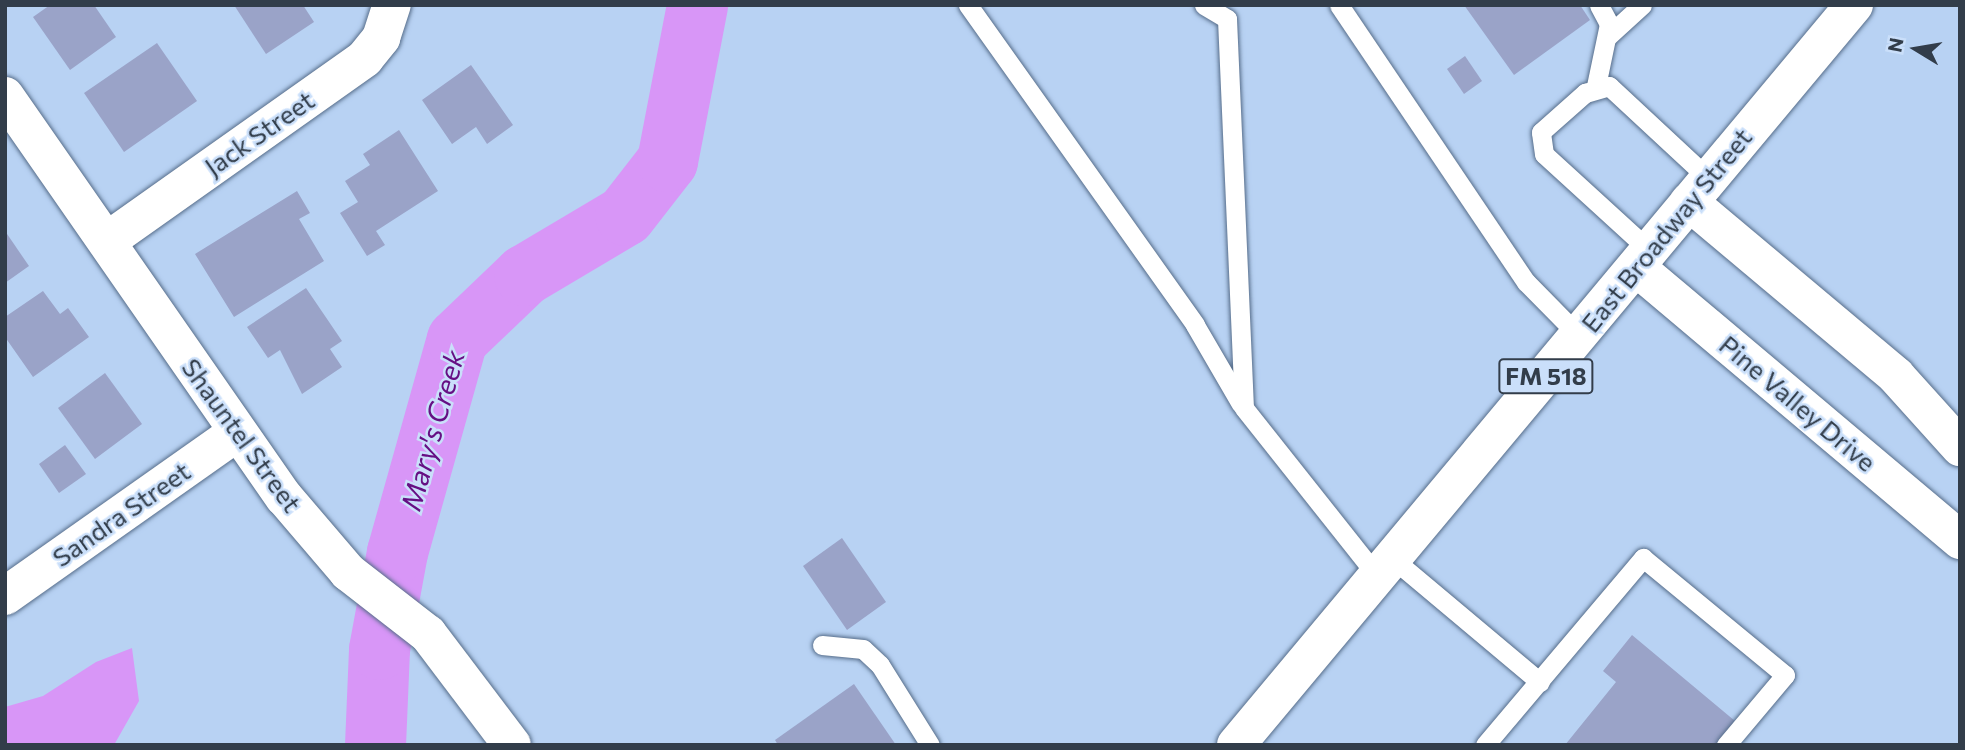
<!DOCTYPE html>
<style>
body{margin:0}
#map{position:relative;width:1965px;height:750px;overflow:hidden;background:#b8d2f3;font-family:Commissioner,sans-serif}
div>[style]{position:absolute}
[style*='--x']{left:calc(var(--x)*1px);top:calc(var(--y)*1px);width:calc(var(--w)*1px);rotate:calc(var(--a)*1deg)}
.water>*{inset:0;background:#d896f7}
.river>*{height:61px;margin:-30.5px;padding:0 30.5px;transform-origin:30.5px;border-radius:30.5px;background:#d896f7}
.building>*{inset:0;background:#9aa3c8}
.roads{filter:drop-shadow(0 0 2px #566d8a) drop-shadow(0 0 2px #566d8a)}
.lane>*{height:19px;margin:-9.5px;padding:0 9.5px;transform-origin:9.5px;border-radius:9.5px;background:#fff}
.street>*{height:38px;margin:-19px;padding:0 19px;transform-origin:19px;border-radius:19px;background:#fff}
.primary>*{height:38px;margin:-19px;padding:0 19px;transform-origin:19px;border-radius:19px;background:#fff}
span{translate:-50% -50%;white-space:nowrap;text-align:center;line-height:1.15;-webkit-text-stroke:5px #cadffa;paint-order:stroke}
.shield-label span{padding:2px 5px;background:#cadffa;border:2px solid;border-radius:5px;-webkit-text-stroke-width:0}
.shield-label{font-size:24px;color:#323d4a;font-weight:700}
.street-label{font-size:26px;color:#323d4a}
.water-label{font-size:28px;color:#660f84;font-style:italic}
.frame{position:absolute;inset:0;border:7px solid #323d4a;pointer-events:none}
.north{position:absolute;left:1881px;top:14px;width:70px;height:70px;-webkit-text-stroke:5px #cadffa;paint-order:stroke;rotate:281deg;font-size:19px;font-weight:700;line-height:28px;text-align:center;color:#323d4a}
.north::after{content:'';display:block;margin:auto;width:24px;height:32px;background:#323d4a;clip-path:polygon(50% 0,100% 100%,50% 72%,0 100%)}
</style>
<div id="map">
<div class="water">
<i style="clip-path:polygon(132px 648px,139px 701px,114px 745px,5px 745px,5px 707px,43px 696px,96px 662px)"></i>
</div>
<div class="river">
<i style="--x:375;--y:745;--w:96;--a:-87.6"></i>
<i style="--x:379;--y:649;--w:99;--a:-79.5"></i>
<i style="--x:397;--y:552;--w:221;--a:-74.3"></i>
<i style="--x:457;--y:339;--w:93;--a:-43.7"></i>
<i style="--x:524;--y:275;--w:117;--a:-30.7"></i>
<i style="--x:625;--y:215;--w:68;--a:-52.1"></i>
<i style="--x:667;--y:161;--w:159;--a:-79.1"></i>
</div>
<div class="building">
<i style="clip-path:polygon(50px 5px,94px 5px,116px 37px,70px 70px,33px 17px)"></i>
<i style="clip-path:polygon(234px 5px,303px 5px,314px 22px,266px 54px)"></i>
<i style="clip-path:polygon(1464px 5px,1580px 5px,1590px 20px,1514px 75px)"></i>
<i style="clip-path:polygon(157px 43px,197px 101px,124px 152px,84px 93px)"></i>
<i style="clip-path:polygon(1465px 56px,1482px 81px,1464px 94px,1447px 69px)"></i>
<i style="clip-path:polygon(471px 65px,513px 125px,487px 144px,476px 127px,452px 144px,422px 100px)"></i>
<i style="clip-path:polygon(399px 130px,438px 191px,376px 231px,385px 245px,367px 256px,340px 213px,358px 202px,345px 181px,370px 165px,363px 154px)"></i>
<i style="clip-path:polygon(297px 191px,310px 213px,299px 219px,324px 261px,234px 317px,195px 254px)"></i>
<i style="clip-path:polygon(5px 231px,29px 266px,5px 283px)"></i>
<i style="clip-path:polygon(306px 288px,342px 341px,330px 349px,342px 367px,302px 394px,280px 350px,268px 358px,247px 327px)"></i>
<i style="clip-path:polygon(43px 291px,60px 314px,68px 308px,89px 337px,33px 377px,5px 337px,5px 317px)"></i>
<i style="clip-path:polygon(105px 373px,142px 424px,95px 459px,58px 408px)"></i>
<i style="clip-path:polygon(65px 445px,86px 474px,59px 493px,39px 464px)"></i>
<i style="clip-path:polygon(842px 538px,886px 602px,847px 630px,803px 566px)"></i>
<i style="clip-path:polygon(1632px 635px,1735px 721px,1716px 745px,1565px 745px,1616px 682px,1603px 671px)"></i>
<i style="clip-path:polygon(854px 684px,896px 745px,778px 745px,775px 740px)"></i>
</div>
<div class="roads">
<div class="lane">
<i style="--x:968;--y:5;--w:392;--a:54.6"></i>
<i style="--x:1195;--y:325;--w:91;--a:59.8"></i>
<i style="--x:1204;--y:5;--w:27;--a:31"></i>
<i style="--x:1227;--y:19;--w:389;--a:87.5"></i>
<i style="--x:1244;--y:408;--w:216;--a:51.6"></i>
<i style="--x:1339;--y:5;--w:334;--a:56"></i>
<i style="--x:1526;--y:282;--w:76;--a:45.5"></i>
<i style="--x:1608;--y:36;--w:46;--a:-42.4"></i>
<i style="--x:1596;--y:86;--w:63;--a:-78.2"></i>
<i style="--x:1609;--y:24;--w:21;--a:-118"></i>
<i style="--x:1649;--y:250;--w:142;--a:-137.6"></i>
<i style="--x:1544;--y:154;--w:22;--a:-98"></i>
<i style="--x:1541;--y:132;--w:59;--a:-41.6"></i>
<i style="--x:1585;--y:93;--w:25;--a:-16"></i>
<i style="--x:1609;--y:86;--w:135;--a:42.9"></i>
<i style="--x:1392;--y:558;--w:193;--a:40"></i>
<i style="--x:822;--y:645;--w:41;--a:5.6"></i>
<i style="--x:863;--y:649;--w:23;--a:43"></i>
<i style="--x:880;--y:665;--w:94;--a:58"></i>
<i style="--x:1485;--y:745;--w:245;--a:-49.8"></i>
<i style="--x:1643;--y:558;--w:184;--a:39.5"></i>
<i style="--x:1785;--y:675;--w:92;--a:130.1"></i>
</div>
<div class="street">
<i style="--x:5;--y:96;--w:489;--a:55.2"></i>
<i style="--x:284;--y:497;--w:99;--a:49.5"></i>
<i style="--x:348;--y:572;--w:101;--a:37.8"></i>
<i style="--x:428;--y:634;--w:139;--a:52.9"></i>
<i style="--x:1689;--y:202;--w:270;--a:40"></i>
<i style="--x:1896;--y:376;--w:96;--a:48"></i>
<i style="--x:107;--y:241;--w:316;--a:-35.3"></i>
<i style="--x:365;--y:58;--w:26;--a:-51"></i>
<i style="--x:381;--y:38;--w:35;--a:-72"></i>
<i style="--x:1636;--y:267;--w:424;--a:40.1"></i>
<i style="--x:5;--y:596;--w:283;--a:-35.2"></i>
</div>
<div class="primary">
<i style="--x:1236;--y:745;--w:964;--a:-50.13"></i>
</div>
</div>
<div class="shield-label">
<span style="left:1546px;top:376px">FM 518</span>
</div>
<div class="street-label">
<span style="left:259px;top:133px;rotate:-35deg">Jack Street</span>
<span style="left:1666px;top:230px;rotate:-51deg">East Broadway Street</span>
<span style="left:1798px;top:403px;rotate:40deg">Pine Valley Drive</span>
<span style="left:242px;top:435px;rotate:54deg">Shauntel Street</span>
<span style="left:121px;top:514px;rotate:-35deg">Sandra Street</span>
</div>
<div class="water-label">
<span style="left:432px;top:430px;rotate:-74deg">Mary's Creek</span>
</div>
<div class="frame"></div>
<div class="north">N</div>
</div>
